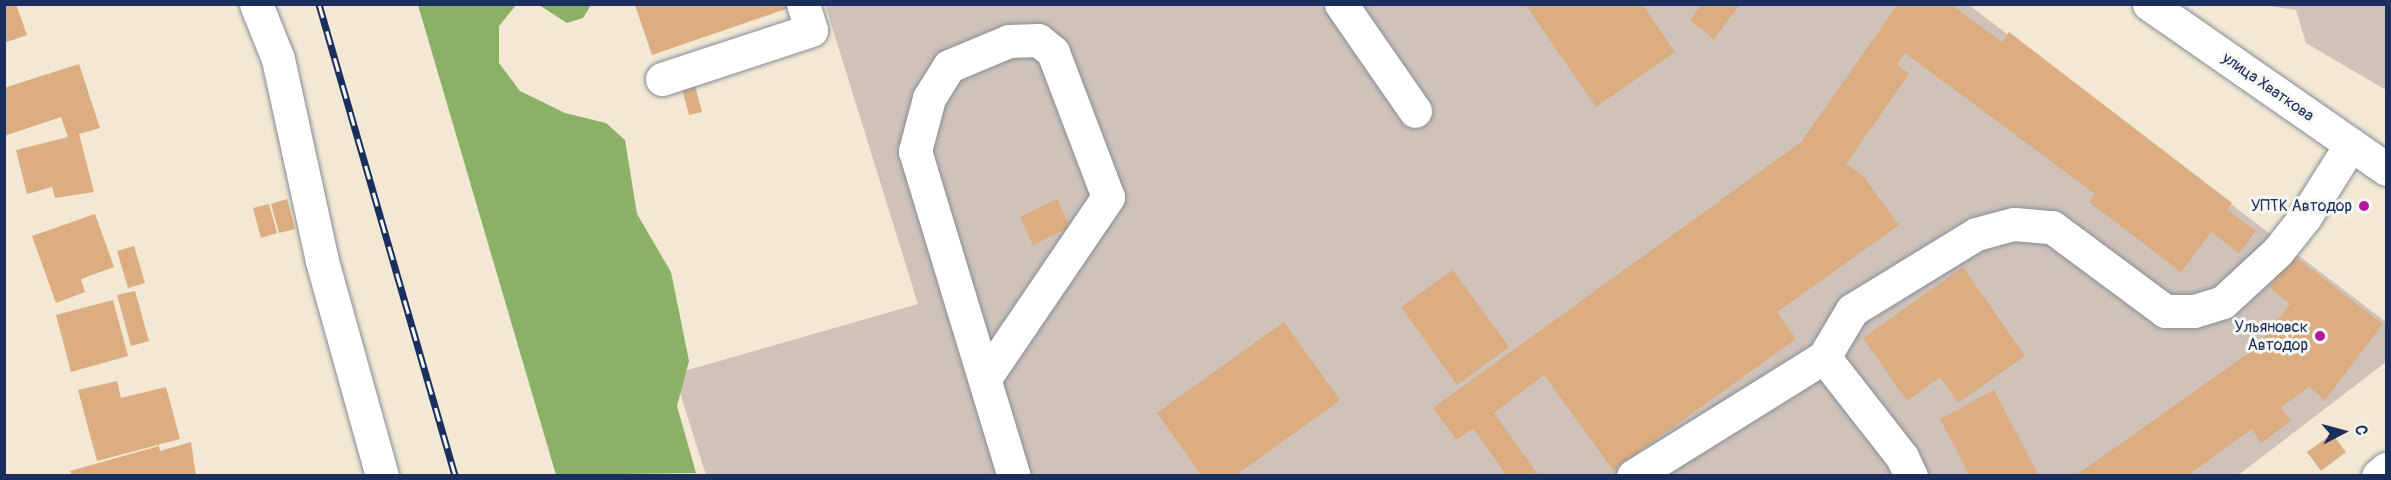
<!DOCTYPE html>
<meta charset="utf-8">
<style>
body{margin:0}
#map{position:relative;width:2391px;height:480px;overflow:hidden;background:#f2e8d3;font-family:Pangolin,sans-serif}
div>[style]{position:absolute}
[style*='--x']{left:calc(var(--x)*1px);top:calc(var(--y)*1px);width:calc(var(--w)*1px);rotate:calc(var(--a)*1deg)}
.industrial>*{inset:0;background:#cec2b9}
.forest>*{inset:0;background:#8bb167}
.building>*{inset:0;background:#dcad80}
.roads{filter:drop-shadow(0 0 2px #868c98) drop-shadow(0 0 2px #868c98)}
.minor>*{height:33px;margin:-16.5px;padding:0 16.5px;transform-origin:16.5px;border-radius:16.5px;background:#fff}
.major>*{height:33px;margin:-16.5px;padding:0 16.5px;transform-origin:16.5px;border-radius:16.5px;background:#fff}
.rail>*{height:7px;margin-top:-3.5px;transform-origin:0;background:repeating-linear-gradient(90deg,#f6f6f2 0 14px,#1b2f5e 0 28px);box-sizing:border-box;border-block:2px solid #1b2f5e}
.dots>*{width:16px;height:16px;translate:-50% -50%;box-sizing:border-box;border:3px solid #f6f6f2;border-radius:50%}
span{translate:-50% -50%;white-space:nowrap;text-align:center;line-height:1.15;-webkit-text-stroke:6px #f6f6f2;paint-order:stroke}
.street-label{font-size:16px;color:#1b2f5e}
.poi-label{font-size:16px;color:#1b2f5e}
.right{translate:-100% -50%;text-align:right}
.frame{position:absolute;inset:0;border:6px solid #1b2f5e;pointer-events:none}
.north{position:absolute;left:2313px;top:402px;width:60px;height:60px;-webkit-text-stroke:4px #f6f6f2;paint-order:stroke;rotate:84deg;font-size:16px;font-weight:700;line-height:24px;text-align:center;color:#1b2f5e}
.north::after{content:'';display:block;margin:auto;width:21px;height:27px;background:#1b2f5e;clip-path:polygon(50% 0,100% 100%,50% 72%,0 100%)}
</style>
<div id="map">
<div class="industrial">
<i style="clip-path:polygon(825px 4px,1969px 5px,2386px 322px,2386px 362px,2237px 476px,706px 475px,674px 374px,918px 304px)"></i>
<i style="clip-path:polygon(2261px 5px,2386px 5px,2386px 90px,2306px 43px,2296px 10px)"></i>
</div>
<div class="forest">
<i style="clip-path:polygon(418px 5px,516px 5px,499px 26px,499px 63px,520px 91px,565px 113px,606px 123px,625px 140px,637px 214px,671px 272px,689px 361px,677px 406px,696px 473px,556px 475px)"></i>
<i style="clip-path:polygon(539px 5px,591px 5px,583px 18px,567px 23px)"></i>
</div>
<div class="building">
<i style="clip-path:polygon(16px 4px,27px 35px,4px 43px,4px 7px)"></i>
<i style="clip-path:polygon(1525px 4px,1642px 4px,1675px 52px,1596px 107px)"></i>
<i style="clip-path:polygon(1701px 4px,1740px 4px,1714px 39px,1690px 20px)"></i>
<i style="clip-path:polygon(1898px 4px,1950px 4px,2002px 42px,2009px 32px,2232px 203px,2227px 210px,2256px 231px,2239px 253px,2211px 232px,2181px 272px,2089px 202px,2095px 194px,1905px 53px,1897px 64px,1909px 74px,1846px 164px,1863px 176px,1899px 225px,1777px 312px,1796px 339px,1613px 470px,1544px 375px,1494px 413px,1537px 473px,1507px 476px,1473px 428px,1457px 440px,1433px 408px,1801px 142px)"></i>
<i style="clip-path:polygon(635px 5px,791px 5px,792px 7px,652px 55px)"></i>
<i style="clip-path:polygon(79px 64px,100px 128px,79px 134px,94px 192px,55px 198px,52px 187px,27px 194px,16px 150px,68px 137px,61px 117px,4px 136px,4px 88px)"></i>
<i style="clip-path:polygon(695px 86px,702px 112px,689px 115px,682px 89px)"></i>
<i style="clip-path:polygon(287px 199px,295px 229px,279px 233px,271px 204px)"></i>
<i style="clip-path:polygon(1057px 199px,1070px 227px,1033px 245px,1020px 217px)"></i>
<i style="clip-path:polygon(269px 204px,277px 233px,261px 238px,253px 208px)"></i>
<i style="clip-path:polygon(95px 214px,114px 267px,81px 279px,85px 292px,56px 303px,32px 236px)"></i>
<i style="clip-path:polygon(134px 246px,145px 283px,128px 288px,117px 251px)"></i>
<i style="clip-path:polygon(2293px 255px,2383px 324px,2325px 400px,2309px 387px,2281px 407px,2291px 421px,2261px 443px,2252px 429px,2187px 476px,2075px 476px,2257px 347px,2290px 304px,2269px 287px)"></i>
<i style="clip-path:polygon(1963px 267px,2025px 356px,1958px 403px,1940px 377px,1907px 401px,1863px 338px)"></i>
<i style="clip-path:polygon(1453px 270px,1509px 347px,1457px 385px,1401px 307px)"></i>
<i style="clip-path:polygon(135px 291px,149px 341px,131px 346px,117px 295px)"></i>
<i style="clip-path:polygon(113px 300px,128px 356px,71px 372px,56px 315px)"></i>
<i style="clip-path:polygon(1284px 322px,1340px 400px,1235px 476px,1202px 476px,1157px 413px)"></i>
<i style="clip-path:polygon(117px 381px,121px 398px,166px 387px,180px 439px,97px 461px,78px 390px)"></i>
<i style="clip-path:polygon(1994px 390px,2039px 476px,1970px 476px,1940px 419px)"></i>
<i style="clip-path:polygon(2332px 434px,2346px 452px,2321px 471px,2307px 452px)"></i>
<i style="clip-path:polygon(191px 442px,196px 476px,72px 476px,70px 471px,159px 446px,160px 451px)"></i>
</div>
<div class="roads">
<div class="minor">
<i style="--x:256;--y:4;--w:59;--a:68.2"></i>
<i style="--x:278;--y:59;--w:207;--a:77.7"></i>
<i style="--x:322;--y:261;--w:223;--a:74.4"></i>
<i style="--x:1341;--y:4;--w:130;--a:55.3"></i>
<i style="--x:662;--y:79;--w:157;--a:-18.2"></i>
<i style="--x:811;--y:30;--w:27;--a:-107"></i>
<i style="--x:1824;--y:357;--w:127;--a:52"></i>
<i style="--x:1902;--y:457;--w:21;--a:65"></i>
<i style="--x:985;--y:378;--w:219;--a:-55.8"></i>
<i style="--x:1108;--y:197;--w:155;--a:-110.8"></i>
<i style="--x:1053;--y:52;--w:19;--a:-141"></i>
<i style="--x:1038;--y:40;--w:29;--a:178"></i>
<i style="--x:1009;--y:41;--w:65;--a:157.4"></i>
<i style="--x:949;--y:66;--w:38;--a:122"></i>
<i style="--x:929;--y:98;--w:55;--a:104.8"></i>
<i style="--x:915;--y:151;--w:340;--a:73.1"></i>
<i style="--x:1633;--y:476;--w:225;--a:-31.9"></i>
<i style="--x:1824;--y:357;--w:55;--a:-59.2"></i>
<i style="--x:1852;--y:310;--w:145;--a:-31.5"></i>
<i style="--x:1976;--y:234;--w:39;--a:-15"></i>
<i style="--x:2014;--y:224;--w:38;--a:5"></i>
<i style="--x:2052;--y:227;--w:141;--a:36.6"></i>
<i style="--x:2165;--y:311;--w:29;--a:0"></i>
<i style="--x:2194;--y:311;--w:30;--a:-17"></i>
<i style="--x:2223;--y:302;--w:75;--a:-42.8"></i>
<i style="--x:2278;--y:251;--w:43;--a:-51.5"></i>
<i style="--x:2305;--y:217;--w:86;--a:-57.8"></i>
<i style="--x:2378;--y:476;--w:11;--a:-41"></i>
</div>
<div class="major">
<i style="--x:2149;--y:4;--w:289;--a:34.8"></i>
</div>
</div>
<div class="rail">
<i style="--x:319;--y:4;--w:491;--a:73.9"></i>
</div>
<div class="dots">
<i style="left:2364px;top:206px;background:#b5179e"></i>
<i style="left:2320px;top:336px;background:#b5179e"></i>
</div>
<div class="street-label">
<span style="left:2268px;top:87px;rotate:35deg">улица Хваткова</span>
</div>
<div class="poi-label">
<span class="right" style="left:2352px;top:206px">УПТК Автодор</span>
<span class="right" style="left:2308px;top:336px">Ульяновск<br>Автодор</span>
</div>
<div class="frame"></div>
<div class="north">С</div>
</div>
